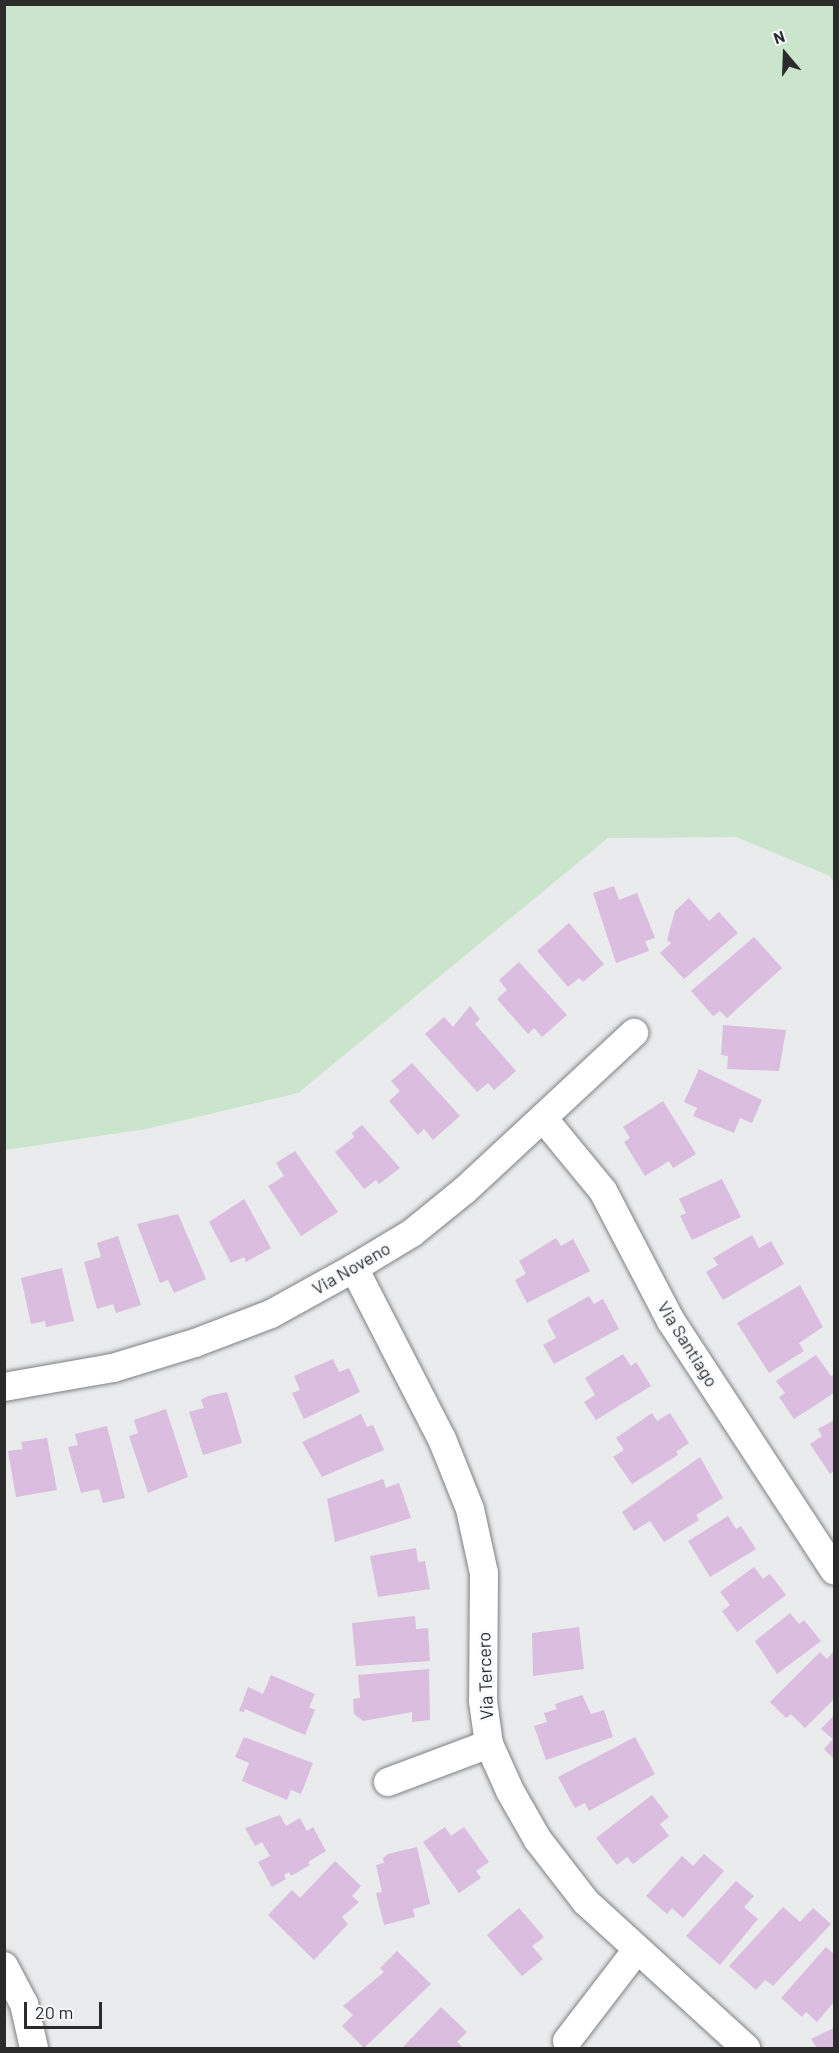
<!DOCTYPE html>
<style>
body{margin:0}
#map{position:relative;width:839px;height:2053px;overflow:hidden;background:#eaebed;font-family:Barlow,sans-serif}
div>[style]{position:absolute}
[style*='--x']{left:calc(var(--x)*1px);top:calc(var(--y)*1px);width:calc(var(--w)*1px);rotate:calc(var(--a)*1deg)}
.green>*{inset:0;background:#cae5cc}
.building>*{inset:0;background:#dabddf}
.roads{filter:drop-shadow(0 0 2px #7f8182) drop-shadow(0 0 2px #7f8182)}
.street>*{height:28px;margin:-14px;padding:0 14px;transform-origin:14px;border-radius:14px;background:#fff}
span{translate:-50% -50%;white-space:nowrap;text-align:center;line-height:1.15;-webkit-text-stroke:4.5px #f7f9fa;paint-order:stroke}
.street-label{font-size:18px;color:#2b2b2c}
.frame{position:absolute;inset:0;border:6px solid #2b2b2c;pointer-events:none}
.north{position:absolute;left:755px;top:24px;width:60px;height:60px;-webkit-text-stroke:4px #f7f9fa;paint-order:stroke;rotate:341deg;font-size:16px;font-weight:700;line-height:24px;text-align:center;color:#2b2b2c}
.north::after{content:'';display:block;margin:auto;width:21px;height:27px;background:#2b2b2c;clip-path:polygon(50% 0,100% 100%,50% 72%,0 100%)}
.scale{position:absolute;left:24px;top:2002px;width:78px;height:27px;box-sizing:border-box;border:3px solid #2b2b2c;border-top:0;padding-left:8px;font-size:18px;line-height:21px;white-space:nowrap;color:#2b2b2c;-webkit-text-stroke:4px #f7f9fa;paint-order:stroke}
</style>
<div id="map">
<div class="green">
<i style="clip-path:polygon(5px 4px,834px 5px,834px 883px,830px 876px,736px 837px,608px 838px,298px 1093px,146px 1129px,5px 1150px)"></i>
</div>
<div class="building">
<i style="clip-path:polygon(614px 886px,619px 900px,637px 893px,655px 938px,645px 941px,649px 951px,616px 963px,593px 893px)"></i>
<i style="clip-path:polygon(689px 898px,709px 921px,719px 912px,738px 933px,684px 979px,660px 953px,671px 943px,667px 940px,675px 911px)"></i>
<i style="clip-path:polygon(569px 923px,604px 964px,583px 982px,579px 978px,568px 987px,537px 951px)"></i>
<i style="clip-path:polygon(754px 937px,782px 968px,727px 1018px,720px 1011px,713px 1016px,691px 991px)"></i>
<i style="clip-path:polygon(519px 962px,567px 1015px,542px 1037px,534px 1028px,528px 1034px,497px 999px,507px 990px,499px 980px)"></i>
<i style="clip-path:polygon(470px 1006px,480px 1019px,475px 1024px,516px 1071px,494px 1090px,488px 1083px,477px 1092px,425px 1034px,444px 1017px,453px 1027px)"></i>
<i style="clip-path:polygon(723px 1025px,786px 1030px,779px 1071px,727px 1069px,728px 1056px,721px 1055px)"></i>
<i style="clip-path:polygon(412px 1063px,460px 1116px,433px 1140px,424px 1129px,418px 1135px,389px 1101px,400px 1091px,391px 1081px)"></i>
<i style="clip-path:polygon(699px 1069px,762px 1100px,752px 1123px,740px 1118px,734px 1133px,693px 1116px,697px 1108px,684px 1102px)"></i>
<i style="clip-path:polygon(663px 1101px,696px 1154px,673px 1168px,669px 1161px,645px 1176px,624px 1142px,630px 1138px,623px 1127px)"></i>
<i style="clip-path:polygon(362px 1125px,400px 1168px,379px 1184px,376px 1180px,364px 1189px,335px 1152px,354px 1137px,352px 1133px)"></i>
<i style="clip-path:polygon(295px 1151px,338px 1212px,301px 1236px,268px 1186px,284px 1176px,276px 1163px)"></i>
<i style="clip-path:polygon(722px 1179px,741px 1217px,692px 1240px,680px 1216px,686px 1213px,679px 1199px)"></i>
<i style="clip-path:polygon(244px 1199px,271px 1248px,246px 1262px,244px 1257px,231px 1263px,209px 1222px)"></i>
<i style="clip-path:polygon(178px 1214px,206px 1279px,174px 1293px,168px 1280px,160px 1283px,137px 1224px)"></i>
<i style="clip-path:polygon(752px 1235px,759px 1248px,771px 1241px,784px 1264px,723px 1300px,706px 1272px,718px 1265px,713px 1258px)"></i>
<i style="clip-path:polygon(118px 1236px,141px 1305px,116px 1313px,113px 1304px,97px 1309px,84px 1262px,101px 1257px,97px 1243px)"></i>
<i style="clip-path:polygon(556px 1238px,561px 1246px,573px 1239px,590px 1271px,527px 1303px,515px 1280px,526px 1274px,519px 1261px)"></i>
<i style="clip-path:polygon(62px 1268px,74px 1321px,46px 1327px,45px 1321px,31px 1324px,21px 1278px)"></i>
<i style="clip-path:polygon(800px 1285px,823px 1327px,799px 1343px,804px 1351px,769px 1373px,737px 1323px)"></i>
<i style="clip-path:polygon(589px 1296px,594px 1304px,603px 1299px,619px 1329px,554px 1364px,543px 1345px,556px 1338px,547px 1320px)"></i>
<i style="clip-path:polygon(623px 1354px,631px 1366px,636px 1362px,651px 1386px,596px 1420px,584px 1402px,595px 1395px,585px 1378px)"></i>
<i style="clip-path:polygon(816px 1355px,831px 1376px,834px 1374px,834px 1393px,794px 1419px,779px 1397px,785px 1393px,776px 1381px)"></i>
<i style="clip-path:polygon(333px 1359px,339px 1372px,349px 1368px,360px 1392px,304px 1419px,292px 1393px,300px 1390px,294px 1376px)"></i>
<i style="clip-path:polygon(227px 1392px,242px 1443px,203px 1455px,189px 1412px,204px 1408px,201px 1400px,208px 1396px)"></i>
<i style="clip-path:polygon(166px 1409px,188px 1477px,148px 1493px,129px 1436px,138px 1433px,134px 1420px)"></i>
<i style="clip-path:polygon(652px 1413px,657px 1421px,670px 1413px,689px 1443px,676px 1452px,678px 1455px,632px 1484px,613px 1457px,624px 1450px,616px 1438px)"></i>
<i style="clip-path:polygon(361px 1414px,367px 1427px,373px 1425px,384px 1450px,322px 1477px,302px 1442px)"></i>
<i style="clip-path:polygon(834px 1420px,834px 1471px,830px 1474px,810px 1444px,822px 1436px,818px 1429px)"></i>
<i style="clip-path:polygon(107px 1426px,125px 1498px,103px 1503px,99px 1489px,81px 1493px,68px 1447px,78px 1445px,75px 1434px)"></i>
<i style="clip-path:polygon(47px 1438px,57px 1490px,16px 1497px,8px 1451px,23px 1449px,21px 1442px)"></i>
<i style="clip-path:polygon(700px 1457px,723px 1498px,696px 1515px,699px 1520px,664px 1542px,650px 1521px,634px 1531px,622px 1512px)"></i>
<i style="clip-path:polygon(383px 1479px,386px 1488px,399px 1483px,411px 1518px,335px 1542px,327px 1499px)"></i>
<i style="clip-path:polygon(728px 1516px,736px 1529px,741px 1526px,756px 1549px,710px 1577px,688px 1541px)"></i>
<i style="clip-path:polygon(416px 1548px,418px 1562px,425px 1561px,430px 1589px,378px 1597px,370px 1556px)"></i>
<i style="clip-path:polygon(754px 1567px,763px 1579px,770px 1574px,786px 1595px,737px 1632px,722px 1611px,730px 1605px,720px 1592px)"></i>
<i style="clip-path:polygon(790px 1613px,799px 1624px,804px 1620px,821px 1641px,777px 1674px,755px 1641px)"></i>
<i style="clip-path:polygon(415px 1616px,416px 1629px,428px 1628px,430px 1661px,356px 1666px,352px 1623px)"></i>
<i style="clip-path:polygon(579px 1627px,584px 1669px,533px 1676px,532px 1633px)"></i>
<i style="clip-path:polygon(834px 1651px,834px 1699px,805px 1728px,791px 1714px,786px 1718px,770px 1702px,820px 1652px,827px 1659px)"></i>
<i style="clip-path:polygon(429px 1669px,430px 1720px,412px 1722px,412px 1712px,363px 1721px,354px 1714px,353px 1699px,360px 1698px,358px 1675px)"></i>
<i style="clip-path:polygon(271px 1675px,315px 1694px,309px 1707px,315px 1710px,305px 1735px,245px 1709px,244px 1712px,239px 1711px,248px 1687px,263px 1694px)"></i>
<i style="clip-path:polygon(582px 1695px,591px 1714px,604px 1710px,613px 1737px,546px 1760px,534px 1726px,547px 1722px,544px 1713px,557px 1709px,555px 1704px)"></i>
<i style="clip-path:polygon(834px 1715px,834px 1759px,824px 1749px,833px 1739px,821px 1729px)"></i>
<i style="clip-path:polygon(244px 1737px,313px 1763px,301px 1794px,291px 1790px,287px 1800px,242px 1781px,249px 1763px,235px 1757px)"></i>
<i style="clip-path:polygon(635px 1737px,655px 1774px,589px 1811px,585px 1803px,575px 1808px,558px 1777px)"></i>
<i style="clip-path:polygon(652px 1795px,669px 1817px,660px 1824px,669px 1836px,633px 1864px,627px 1857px,617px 1865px,596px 1838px)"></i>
<i style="clip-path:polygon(280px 1815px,286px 1826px,300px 1818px,307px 1831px,313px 1827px,326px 1851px,308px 1862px,310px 1865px,291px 1876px,289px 1872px,284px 1875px,286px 1879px,272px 1887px,258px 1862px,270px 1856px,262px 1842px,255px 1846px,245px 1828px)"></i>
<i style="clip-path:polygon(445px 1827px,451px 1836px,464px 1827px,489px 1862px,476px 1871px,481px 1878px,459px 1893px,423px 1842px)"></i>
<i style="clip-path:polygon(417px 1847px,430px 1904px,413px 1909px,415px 1917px,384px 1925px,376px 1893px,382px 1892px,376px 1865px,384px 1863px,383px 1858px,388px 1854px)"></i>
<i style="clip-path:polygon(704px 1854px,724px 1871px,683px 1918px,672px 1908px,667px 1914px,646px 1896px,682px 1856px,693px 1866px)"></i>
<i style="clip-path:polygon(335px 1861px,361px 1886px,352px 1896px,359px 1902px,342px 1917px,348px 1924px,314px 1960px,268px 1915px,292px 1890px,300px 1898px)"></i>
<i style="clip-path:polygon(736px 1881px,754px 1896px,744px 1907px,758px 1919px,720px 1965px,686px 1936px)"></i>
<i style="clip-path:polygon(783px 1907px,800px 1922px,813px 1908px,831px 1924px,773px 1986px,765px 1980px,756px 1990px,729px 1966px)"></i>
<i style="clip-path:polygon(519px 1908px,544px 1937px,532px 1946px,543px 1959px,522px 1976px,487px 1935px)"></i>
<i style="clip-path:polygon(826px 1947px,834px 1954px,834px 2002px,817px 2022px,806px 2012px,802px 2017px,781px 1998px)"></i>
<i style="clip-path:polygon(397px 1951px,431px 1984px,364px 2048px,342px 2026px,353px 2015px,343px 2006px,384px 1972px,380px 1968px)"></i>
<i style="clip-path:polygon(441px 2007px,467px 2032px,457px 2042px,464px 2048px,402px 2048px)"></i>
<i style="clip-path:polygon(834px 2028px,834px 2048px,817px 2048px,811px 2039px)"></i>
</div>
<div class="roads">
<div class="street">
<i style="--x:543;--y:1118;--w:94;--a:50.6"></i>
<i style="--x:603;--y:1191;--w:147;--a:62.4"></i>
<i style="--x:671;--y:1321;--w:298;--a:56.8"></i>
<i style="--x:354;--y:1268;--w:192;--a:62.8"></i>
<i style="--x:442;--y:1439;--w:75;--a:68.2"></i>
<i style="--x:470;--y:1509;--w:66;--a:77.7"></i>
<i style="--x:484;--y:1573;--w:128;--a:90.4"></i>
<i style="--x:483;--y:1701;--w:43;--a:82.1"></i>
<i style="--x:489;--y:1744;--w:51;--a:65.9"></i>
<i style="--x:510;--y:1791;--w:56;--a:60.3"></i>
<i style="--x:538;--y:1840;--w:78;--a:52.3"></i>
<i style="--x:586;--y:1902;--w:217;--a:42.4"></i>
<i style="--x:4;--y:1387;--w:111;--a:-9.9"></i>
<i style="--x:113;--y:1368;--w:86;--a:-17"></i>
<i style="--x:195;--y:1343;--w:81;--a:-20.9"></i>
<i style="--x:271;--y:1314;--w:95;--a:-29"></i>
<i style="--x:354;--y:1268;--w:68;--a:-31.1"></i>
<i style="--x:412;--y:1233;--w:68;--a:-39.1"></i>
<i style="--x:465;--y:1190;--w:231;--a:-42.9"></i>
<i style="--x:388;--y:1782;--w:108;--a:-20.6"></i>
<i style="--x:4;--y:1966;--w:43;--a:62.2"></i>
<i style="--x:24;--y:2004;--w:45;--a:77.2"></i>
<i style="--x:567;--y:2041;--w:113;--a:-52.5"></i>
</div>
</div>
<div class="street-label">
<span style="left:351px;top:1268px;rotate:-30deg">Via Noveno</span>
<span style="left:688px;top:1344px;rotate:58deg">Via Santiago</span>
<span style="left:485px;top:1676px;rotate:-92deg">Via Tercero</span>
</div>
<div class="frame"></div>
<div class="north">N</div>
<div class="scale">20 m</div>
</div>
